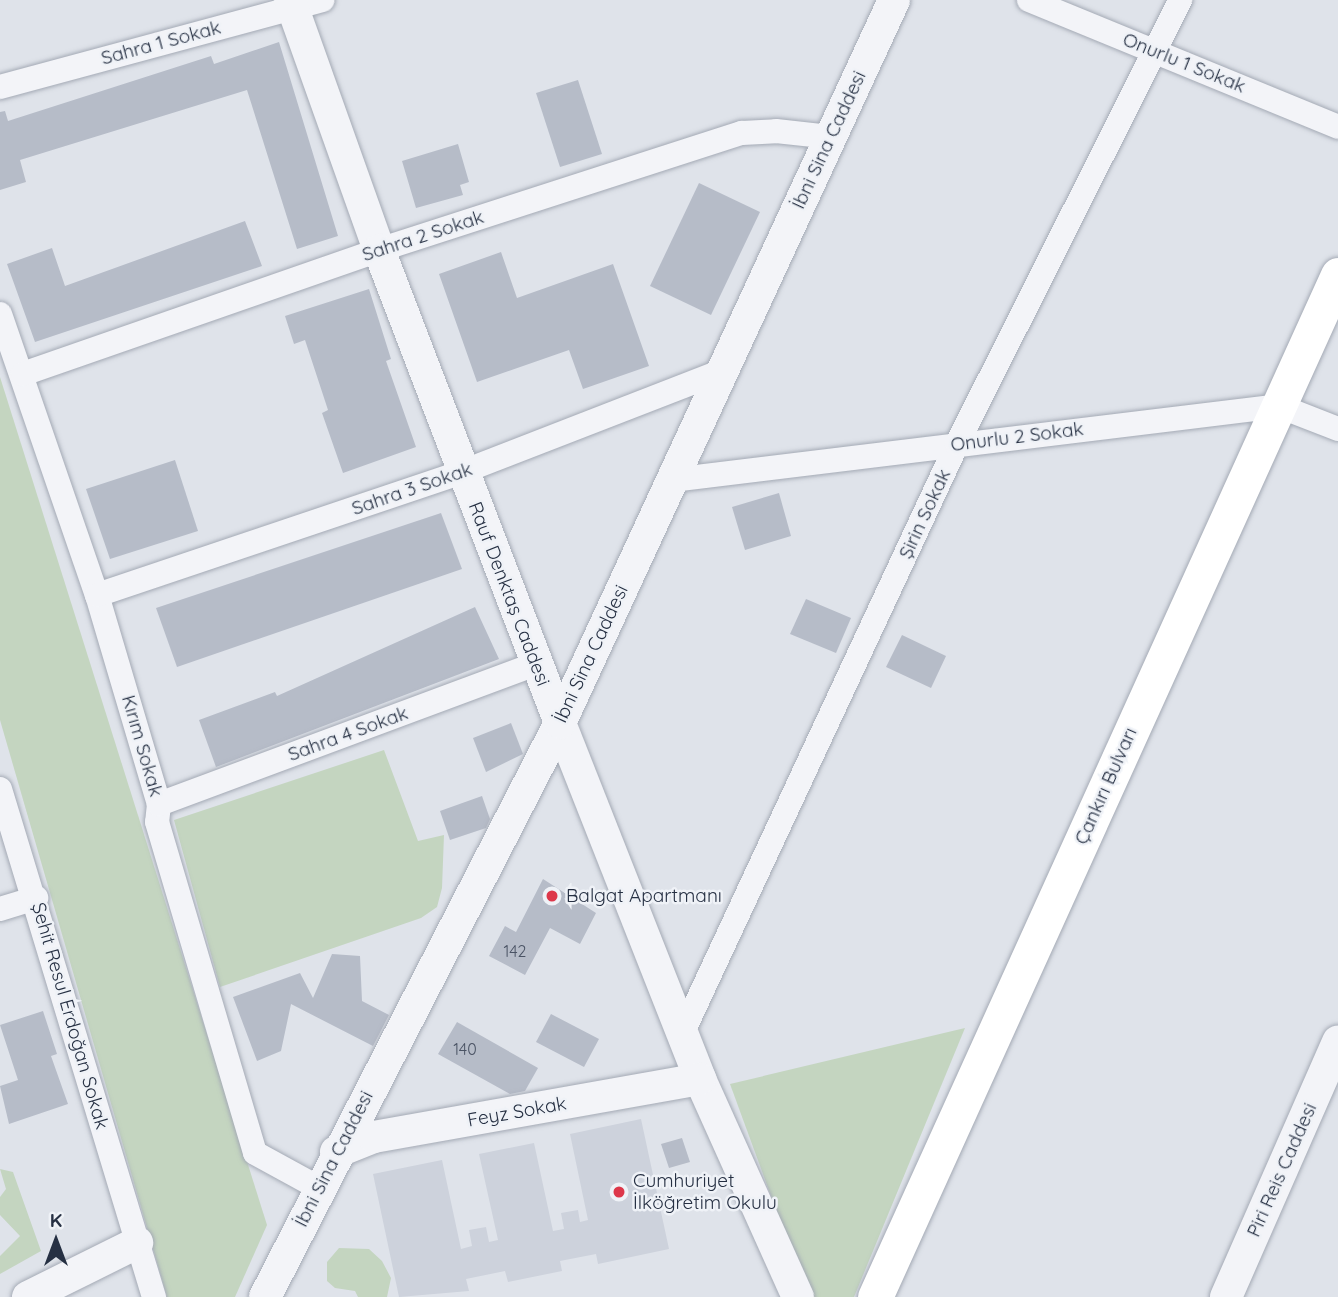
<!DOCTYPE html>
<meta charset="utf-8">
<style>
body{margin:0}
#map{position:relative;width:1338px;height:1297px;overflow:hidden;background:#dfe3ea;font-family:Quicksand,sans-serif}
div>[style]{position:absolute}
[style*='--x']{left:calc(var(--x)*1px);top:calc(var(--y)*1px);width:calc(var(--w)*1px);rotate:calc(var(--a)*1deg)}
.built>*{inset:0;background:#cdd2dc}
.green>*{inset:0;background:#c4d5c0}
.building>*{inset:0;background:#b6bcc8}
.roads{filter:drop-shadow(0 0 2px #a4aab5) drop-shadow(0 0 2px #a4aab5)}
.minor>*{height:24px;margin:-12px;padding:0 12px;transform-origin:12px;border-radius:12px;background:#f3f4f8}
.tertiary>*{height:32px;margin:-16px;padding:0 16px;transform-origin:16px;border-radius:16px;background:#f3f4f8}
.secondary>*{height:35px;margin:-17.5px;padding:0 17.5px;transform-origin:17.5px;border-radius:17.5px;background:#fff}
.dots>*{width:19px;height:19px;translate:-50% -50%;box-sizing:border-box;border:4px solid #eff2f7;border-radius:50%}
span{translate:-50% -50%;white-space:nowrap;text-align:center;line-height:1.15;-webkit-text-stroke:5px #eff2f7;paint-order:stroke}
.number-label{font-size:16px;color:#4a5364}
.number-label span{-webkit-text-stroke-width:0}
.street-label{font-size:19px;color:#263043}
.poi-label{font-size:19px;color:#263043}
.left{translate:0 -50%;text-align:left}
.north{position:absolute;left:21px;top:1206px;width:70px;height:70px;-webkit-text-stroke:5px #eff2f7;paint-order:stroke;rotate:0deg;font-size:19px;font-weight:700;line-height:28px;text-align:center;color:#263043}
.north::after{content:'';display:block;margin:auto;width:24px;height:32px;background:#263043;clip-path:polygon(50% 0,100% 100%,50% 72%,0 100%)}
</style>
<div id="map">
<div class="built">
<i style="clip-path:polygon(641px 1119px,669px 1249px,598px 1264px,596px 1254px,560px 1261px,562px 1271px,508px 1282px,505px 1271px,466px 1279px,469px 1291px,399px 1297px,373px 1174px,442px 1160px,461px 1249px,472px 1246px,469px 1230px,486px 1227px,489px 1242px,498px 1240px,479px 1154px,534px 1143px,553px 1231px,564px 1229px,561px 1213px,578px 1210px,580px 1222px,588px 1220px,570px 1134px)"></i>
</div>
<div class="green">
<i style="clip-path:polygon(0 377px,267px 1225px,235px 1297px,167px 1297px,0 720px)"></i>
<i style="clip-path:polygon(384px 750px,418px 841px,444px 835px,442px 888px,437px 907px,421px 918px,220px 987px,174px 820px)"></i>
<i style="clip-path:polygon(965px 1028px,854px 1297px,808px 1297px,730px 1084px)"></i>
<i style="clip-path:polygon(0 1169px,13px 1172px,41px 1251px,0 1274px,0 1256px,20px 1236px,0 1215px,0 1197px,6px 1189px)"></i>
<i style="clip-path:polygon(339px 1248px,369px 1249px,382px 1261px,391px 1278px,387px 1297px,358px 1297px,355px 1291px,335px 1288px,327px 1281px,327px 1262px)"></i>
</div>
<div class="building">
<i style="clip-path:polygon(279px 42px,338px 236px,297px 249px,247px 90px,20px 160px,26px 182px,0 190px,0 112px,5px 111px,8px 121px,211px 56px,214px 64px)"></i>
<i style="clip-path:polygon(578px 80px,602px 154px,560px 167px,536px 93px)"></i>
<i style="clip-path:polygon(458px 144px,469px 182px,460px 185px,463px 195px,416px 208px,402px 161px)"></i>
<i style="clip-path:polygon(699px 183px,760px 212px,711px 315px,650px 286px)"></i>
<i style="clip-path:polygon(245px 221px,262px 266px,35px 342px,7px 264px,52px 248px,65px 286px)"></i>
<i style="clip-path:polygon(501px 252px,517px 298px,613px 264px,649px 366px,583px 389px,569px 350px,477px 382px,439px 274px)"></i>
<i style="clip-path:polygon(369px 289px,391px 359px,386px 361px,416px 447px,343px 473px,322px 413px,328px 410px,305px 340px,294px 344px,285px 316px)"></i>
<i style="clip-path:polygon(175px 460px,198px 531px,110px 559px,86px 489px)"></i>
<i style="clip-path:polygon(779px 493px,791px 536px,745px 550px,732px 507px)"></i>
<i style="clip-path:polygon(441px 513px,462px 569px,177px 667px,156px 608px)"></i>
<i style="clip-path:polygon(806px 599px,851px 618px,836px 653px,790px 634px)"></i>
<i style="clip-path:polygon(475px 607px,499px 659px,216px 767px,199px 720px,275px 692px,277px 696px)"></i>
<i style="clip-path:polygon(902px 635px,946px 656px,931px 688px,886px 667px)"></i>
<i style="clip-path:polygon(511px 723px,523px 754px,486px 772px,473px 738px)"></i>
<i style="clip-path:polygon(482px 796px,490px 819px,486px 828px,450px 840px,440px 811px)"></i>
<i style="clip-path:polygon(543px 879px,596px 913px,580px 944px,550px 928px,525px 975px,489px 956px,505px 926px,516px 932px)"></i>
<i style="clip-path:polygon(332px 954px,360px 956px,362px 1001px,389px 1015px,373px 1046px,291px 1004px,281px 1051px,257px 1061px,233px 997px,300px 973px,313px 998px)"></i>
<i style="clip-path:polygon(43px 1011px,57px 1054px,51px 1056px,68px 1104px,9px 1124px,0 1086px,18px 1080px,0 1025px)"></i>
<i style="clip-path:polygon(551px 1014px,599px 1039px,584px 1067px,536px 1042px)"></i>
<i style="clip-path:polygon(457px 1022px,538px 1068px,525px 1091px,510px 1094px,438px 1054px)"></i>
<i style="clip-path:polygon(682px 1138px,690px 1162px,669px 1168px,661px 1144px)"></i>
</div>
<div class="roads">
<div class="minor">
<i style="--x:1029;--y:0;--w:334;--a:22.3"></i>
<i style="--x:0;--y:87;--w:334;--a:-15.1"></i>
<i style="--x:0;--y:314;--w:297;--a:71"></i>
<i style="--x:97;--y:595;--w:218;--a:73.5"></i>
<i style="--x:159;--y:804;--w:18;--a:96"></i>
<i style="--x:157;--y:822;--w:345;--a:73.5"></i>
<i style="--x:255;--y:1153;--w:73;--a:28.7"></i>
<i style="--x:23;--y:374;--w:377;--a:-19.2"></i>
<i style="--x:379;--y:250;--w:381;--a:-17.9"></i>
<i style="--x:742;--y:133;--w:34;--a:-3"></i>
<i style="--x:776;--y:131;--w:54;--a:6.3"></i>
<i style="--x:672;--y:480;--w:611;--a:-6.95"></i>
<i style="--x:1279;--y:406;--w:63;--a:21.3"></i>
<i style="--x:97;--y:595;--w:385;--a:-18.6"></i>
<i style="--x:462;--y:472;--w:279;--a:-21.2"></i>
<i style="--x:0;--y:789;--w:531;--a:73.14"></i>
<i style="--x:159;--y:804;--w:402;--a:-20.4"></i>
<i style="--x:0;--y:909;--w:38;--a:-17"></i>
<i style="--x:682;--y:1034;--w:651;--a:-65.01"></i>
<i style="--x:957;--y:444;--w:497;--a:-63.3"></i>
</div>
<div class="tertiary">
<i style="--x:290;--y:0;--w:265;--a:70.4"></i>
<i style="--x:379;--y:250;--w:506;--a:69.06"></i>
<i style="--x:560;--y:723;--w:383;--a:68.5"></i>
<i style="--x:700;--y:1079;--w:239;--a:65.8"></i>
<i style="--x:336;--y:1152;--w:41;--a:-21.5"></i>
<i style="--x:374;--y:1137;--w:331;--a:-10.1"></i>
<i style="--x:28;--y:1297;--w:122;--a:-26.4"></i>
<i style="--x:265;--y:1297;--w:645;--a:-62.8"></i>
<i style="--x:560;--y:723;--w:796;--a:-65.2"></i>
<i style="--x:1226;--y:1297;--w:279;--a:-66.3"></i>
</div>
<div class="secondary">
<i style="--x:875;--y:1297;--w:1122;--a:-65.63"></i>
</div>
</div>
<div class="dots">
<i style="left:552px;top:896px;background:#dd374a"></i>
<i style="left:619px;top:1192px;background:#dd374a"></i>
</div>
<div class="number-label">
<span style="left:515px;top:951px">142</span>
<span style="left:465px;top:1049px">140</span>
</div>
<div class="street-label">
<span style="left:161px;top:43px;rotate:-15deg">Sahra 1 Sokak</span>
<span style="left:1184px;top:63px;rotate:22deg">Onurlu 1 Sokak</span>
<span style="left:829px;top:140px;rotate:-65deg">İbni Sina Caddesi</span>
<span style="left:423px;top:236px;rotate:-18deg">Sahra 2 Sokak</span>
<span style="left:1017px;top:437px;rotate:-7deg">Onurlu 2 Sokak</span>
<span style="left:412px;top:489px;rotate:-19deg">Sahra 3 Sokak</span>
<span style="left:925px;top:514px;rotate:-65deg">Şirin Sokak</span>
<span style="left:509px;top:594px;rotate:69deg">Rauf Denktaş Caddesi</span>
<span style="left:591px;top:654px;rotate:-65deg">İbni Sina Caddesi</span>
<span style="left:348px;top:734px;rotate:-20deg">Sahra 4 Sokak</span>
<span style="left:142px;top:746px;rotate:74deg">Kırım Sokak</span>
<span style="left:1106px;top:786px;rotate:-66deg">Çankırı Bulvarı</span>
<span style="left:70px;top:1016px;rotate:74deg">Şehit Resul Erdoğan Sokak</span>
<span style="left:517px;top:1112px;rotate:-10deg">Feyz Sokak</span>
<span style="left:334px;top:1159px;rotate:-63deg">İbni Sina Caddesi</span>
<span style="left:1282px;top:1170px;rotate:-66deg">Piri Reis Caddesi</span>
</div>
<div class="poi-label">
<span class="left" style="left:566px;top:896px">Balgat Apartmanı</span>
<span class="left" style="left:633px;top:1192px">Cumhuriyet<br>İlköğretim Okulu</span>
</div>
<div class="north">K</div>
</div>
